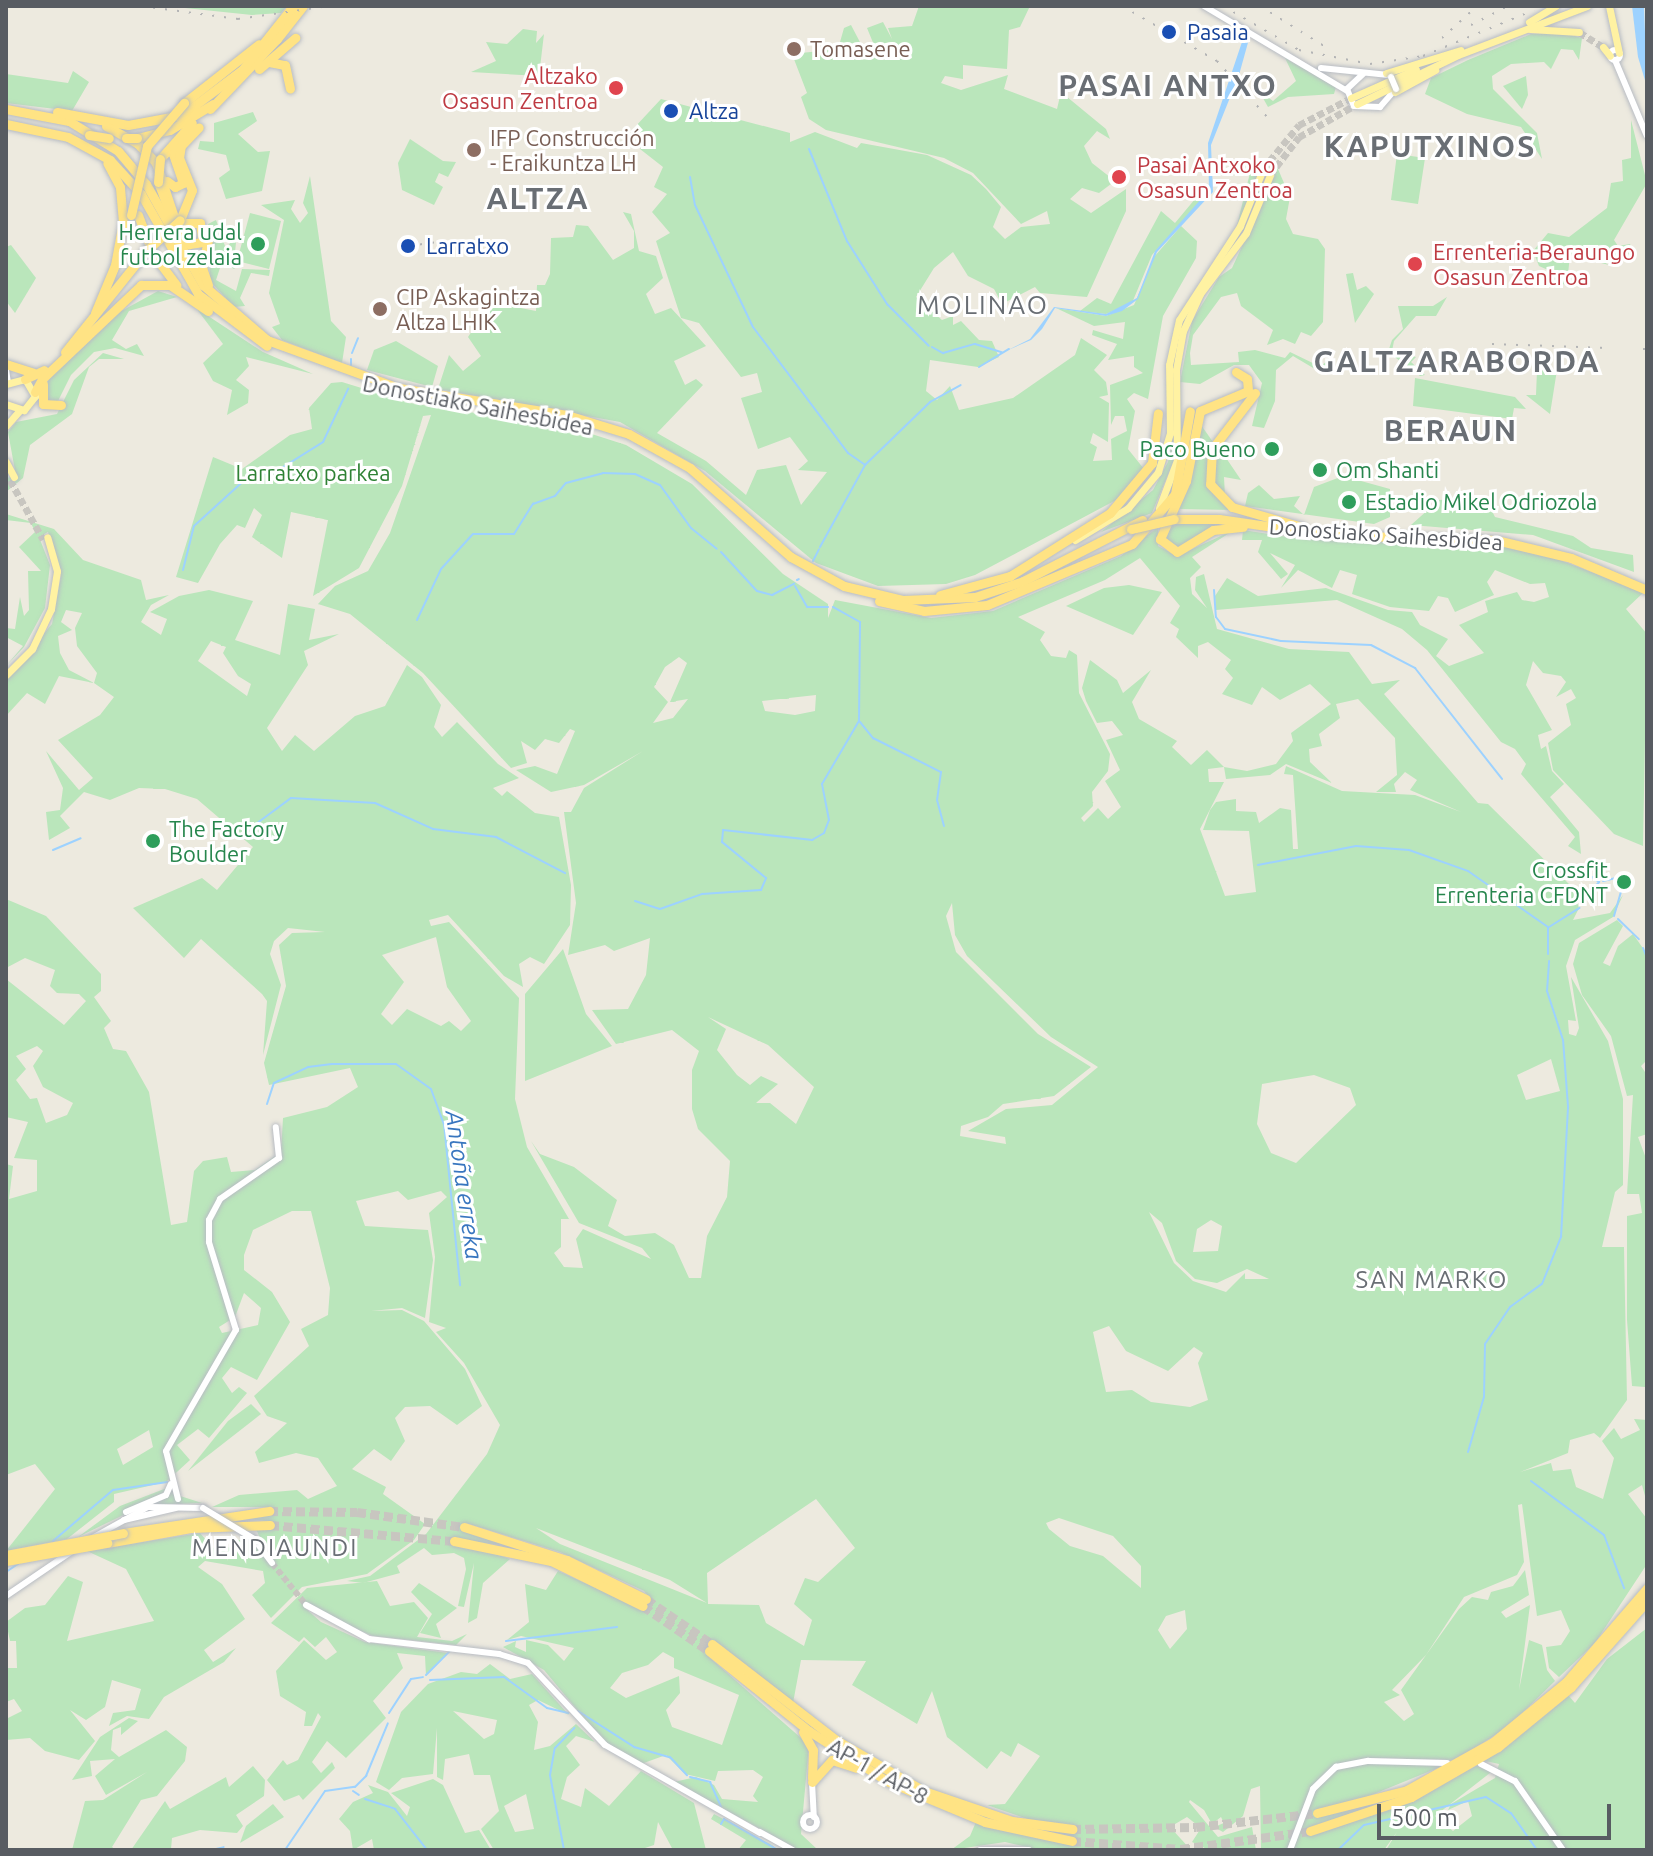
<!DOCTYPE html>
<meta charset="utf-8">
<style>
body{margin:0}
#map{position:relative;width:1653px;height:1856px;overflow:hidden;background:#edeadf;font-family:Ubuntu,sans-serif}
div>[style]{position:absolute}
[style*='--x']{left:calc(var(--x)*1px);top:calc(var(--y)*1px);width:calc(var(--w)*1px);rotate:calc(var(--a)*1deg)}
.green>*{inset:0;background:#bae6bb}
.water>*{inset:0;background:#9dd2ff}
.stream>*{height:2px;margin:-1px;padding:0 1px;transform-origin:1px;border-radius:1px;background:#9dd2ff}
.secondary-tunnel>*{height:6px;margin-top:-3px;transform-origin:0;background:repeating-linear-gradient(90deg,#c8c6c0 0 6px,transparent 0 9px)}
.primary-tunnel>*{height:7px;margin-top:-3.5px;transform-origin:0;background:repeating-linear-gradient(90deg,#c8c6c0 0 7px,transparent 0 10.5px)}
.motorway-tunnel>*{height:9px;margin-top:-4.5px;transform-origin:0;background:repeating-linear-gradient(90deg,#c8c6c0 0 9px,transparent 0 13.5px)}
.roads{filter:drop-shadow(0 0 2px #b8bcc3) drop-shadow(0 0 2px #b8bcc3)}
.secondary>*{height:6px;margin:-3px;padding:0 3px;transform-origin:3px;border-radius:3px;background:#fff}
.secondary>.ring{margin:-3px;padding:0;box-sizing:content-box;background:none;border:6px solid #fff;border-radius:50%}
.primary>*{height:7px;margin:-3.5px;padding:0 3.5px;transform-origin:3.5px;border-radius:3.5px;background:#fff2a2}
.motorway>*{height:9px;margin:-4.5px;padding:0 4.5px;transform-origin:4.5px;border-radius:4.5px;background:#ffe384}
.rail>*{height:2px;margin-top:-1px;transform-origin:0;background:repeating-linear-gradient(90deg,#b3b4b5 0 2px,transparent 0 12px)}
.bridges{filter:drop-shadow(0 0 2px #b8bcc3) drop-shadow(0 0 2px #b8bcc3)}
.secondary-bridge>*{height:6px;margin:-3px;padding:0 3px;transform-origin:3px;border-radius:3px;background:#fff}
.motorway-bridge>*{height:9px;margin:-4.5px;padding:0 4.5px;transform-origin:4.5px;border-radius:4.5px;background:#ffe384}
.dots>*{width:22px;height:22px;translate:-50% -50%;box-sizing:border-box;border:4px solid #fff;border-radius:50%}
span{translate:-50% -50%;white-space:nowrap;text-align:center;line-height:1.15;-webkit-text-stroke:6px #fff;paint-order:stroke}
.transit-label{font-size:22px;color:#164399}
.left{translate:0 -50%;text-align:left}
.education-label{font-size:22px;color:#785e54}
.health-label{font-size:22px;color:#be3a42}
.right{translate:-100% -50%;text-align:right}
.leisure-label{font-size:22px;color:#27864d}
.street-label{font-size:22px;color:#585c62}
.park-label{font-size:22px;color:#2f8235}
.water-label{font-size:24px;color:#3876bf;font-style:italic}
.neighbourhood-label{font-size:24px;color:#696e74;letter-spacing:2px}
.quarter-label{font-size:26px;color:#696e74;letter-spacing:2px}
.district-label{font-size:30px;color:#696e74;font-weight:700;letter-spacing:2px}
.frame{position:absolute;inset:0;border:8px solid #585c62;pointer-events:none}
.scale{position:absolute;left:1377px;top:1804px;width:234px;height:36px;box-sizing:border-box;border:4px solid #585c62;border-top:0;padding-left:10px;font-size:24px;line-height:28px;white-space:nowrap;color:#585c62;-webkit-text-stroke:6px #fff;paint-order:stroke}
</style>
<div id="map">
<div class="green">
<i style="clip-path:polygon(166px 6px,287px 6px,281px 13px,252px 15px)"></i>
<i style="clip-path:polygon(919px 6px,1030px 6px,1020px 27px,1009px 30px,1007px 69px,963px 65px,963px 79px,945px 76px,941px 83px,961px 90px,1008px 75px,1004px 89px,1057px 109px,1061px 92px,1106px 129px,1110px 139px,1097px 131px,1084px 146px,1092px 163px,1115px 181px,1099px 193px,1082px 188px,1070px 199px,1091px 213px,1126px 189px,1126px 211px,1087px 297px,1040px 293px,1035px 287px,1002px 304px,994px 289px,968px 276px,953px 252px,934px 268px,916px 297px,942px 320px,953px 316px,953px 325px,961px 321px,979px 340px,992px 341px,999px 357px,978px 367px,930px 360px,926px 391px,937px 400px,950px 386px,959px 410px,1013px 398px,1075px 355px,1081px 338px,1107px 355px,1094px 370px,1106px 382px,1108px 395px,1099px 397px,1109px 403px,1108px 442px,1093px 433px,1090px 443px,1097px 447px,1093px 461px,1112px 460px,1111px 439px,1127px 431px,1124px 416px,1115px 416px,1111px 425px,1110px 385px,1143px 373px,1134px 367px,1134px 356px,1108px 360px,1117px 344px,1092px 335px,1093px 330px,1123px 339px,1125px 322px,1094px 326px,1056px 308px,1106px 316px,1134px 305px,1154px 257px,1181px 226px,1197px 241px,1196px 258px,1163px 316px,1148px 399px,1134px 393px,1127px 399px,1135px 411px,1128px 449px,1144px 469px,1118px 499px,975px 575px,946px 584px,878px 586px,816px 563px,705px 471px,620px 422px,438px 389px,449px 355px,463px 371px,481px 356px,468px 337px,491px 302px,536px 311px,537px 285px,545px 285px,550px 274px,551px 238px,573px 237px,576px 225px,588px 226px,613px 260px,634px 248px,634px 231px,623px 212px,631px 214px,639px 251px,656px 256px,663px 278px,646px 294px,655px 314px,671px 308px,706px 346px,674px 361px,685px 385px,696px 379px,703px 385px,657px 433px,706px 461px,746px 495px,757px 470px,786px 465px,801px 505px,827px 472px,798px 470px,808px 461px,790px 437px,758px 449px,741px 398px,762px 392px,757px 373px,741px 377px,699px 323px,681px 318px,656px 241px,670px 233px,652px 212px,667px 194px,654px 187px,663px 167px,640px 149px,645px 136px,634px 128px,661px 99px,790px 133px,790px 142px,815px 132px,857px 148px,861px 143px,927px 155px,971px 175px,986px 189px,1001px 207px,993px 227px,1005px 239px,1021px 227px,1050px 224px,1047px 211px,1021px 224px,973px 173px,944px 158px,826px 130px,809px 119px,801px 97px,807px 93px,792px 54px,838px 49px,844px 28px,851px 25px,862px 46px,869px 48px,874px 45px,867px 28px,883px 22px,892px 39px,888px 28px,912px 26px)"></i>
<i style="clip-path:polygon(523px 29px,537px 31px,536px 43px,544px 34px,539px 76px,471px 72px,496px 61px,486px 42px,507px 44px)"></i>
<i style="clip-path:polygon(1563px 33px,1582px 38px,1579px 60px,1573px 50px,1561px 49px,1551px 69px,1544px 62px,1511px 64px,1492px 76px,1493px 89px,1537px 133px,1542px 159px,1521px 127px,1467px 114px,1425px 94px,1431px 78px,1468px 60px,1531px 34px)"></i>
<i style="clip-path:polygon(1285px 58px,1336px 87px,1334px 94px,1288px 97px,1268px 107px,1259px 91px,1273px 101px,1296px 81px)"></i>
<i style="clip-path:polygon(73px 71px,89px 82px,72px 111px,6px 103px,6px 74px,68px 83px)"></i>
<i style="clip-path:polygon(1526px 76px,1528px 95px,1522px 109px,1503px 86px)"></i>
<i style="clip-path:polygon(253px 112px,257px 121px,238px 134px,258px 152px,270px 151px,262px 191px,226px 199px,219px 178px,230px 170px,226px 155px,198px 149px,200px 141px,214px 142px,214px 123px)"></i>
<i style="clip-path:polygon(1631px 120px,1647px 183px,1614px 240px,1618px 246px,1630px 244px,1633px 251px,1617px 260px,1586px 252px,1587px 259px,1600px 260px,1609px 265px,1570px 255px,1567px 284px,1554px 285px,1557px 274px,1539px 266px,1533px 251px,1548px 233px,1569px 237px,1607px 208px,1611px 183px,1623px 181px,1622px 160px,1631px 158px)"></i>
<i style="clip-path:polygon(410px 139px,443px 161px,456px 162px,448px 177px,439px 173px,435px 182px,443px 187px,434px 205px,402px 190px,398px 163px)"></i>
<i style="clip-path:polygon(1397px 154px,1425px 158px,1418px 204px,1391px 200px)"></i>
<i style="clip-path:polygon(1254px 157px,1275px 162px,1290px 197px,1286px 219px,1293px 234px,1318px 239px,1325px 249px,1323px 322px,1311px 336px,1301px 332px,1295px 344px,1283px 339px,1267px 345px,1273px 330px,1241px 306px,1237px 293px,1221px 297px,1193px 335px,1190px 353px,1191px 365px,1239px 362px,1238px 352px,1255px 350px,1285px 358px,1290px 352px,1321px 367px,1331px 356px,1325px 375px,1293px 356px,1276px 370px,1275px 401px,1264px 428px,1252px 426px,1262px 383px,1249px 365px,1234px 365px,1200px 384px,1180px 382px,1192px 321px,1219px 277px,1232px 268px,1275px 175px,1266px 168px,1237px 225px)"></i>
<i style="clip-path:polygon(310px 176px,331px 321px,346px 337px,342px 363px,282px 340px,272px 327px,280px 324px,269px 293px,284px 220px,261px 205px,295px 200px,291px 209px,300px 223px,308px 213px,303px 203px)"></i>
<i style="clip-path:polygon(1205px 187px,1208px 193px,1152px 255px,1132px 303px,1106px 314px,1080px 311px,1097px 298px,1111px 304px,1161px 211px,1175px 223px)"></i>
<i style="clip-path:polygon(250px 213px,281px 221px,269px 269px,237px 261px)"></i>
<i style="clip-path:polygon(216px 220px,226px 249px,237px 233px,234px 262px,239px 264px,234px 269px,222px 262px,216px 280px,236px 291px,242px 269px,270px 270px,269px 276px,251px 273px,240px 298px,245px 306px,234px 307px,210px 281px,208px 224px)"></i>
<i style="clip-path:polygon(11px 245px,36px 278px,15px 313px,6px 301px,6px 247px)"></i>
<i style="clip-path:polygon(1353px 273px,1357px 290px,1366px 286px,1374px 294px,1355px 323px,1346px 274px)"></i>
<i style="clip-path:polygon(158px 291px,177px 297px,129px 311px,112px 340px,126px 349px,137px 344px,144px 356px,115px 348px,94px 352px,71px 375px,55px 407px,42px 396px,50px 377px,116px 314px)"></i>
<i style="clip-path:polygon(1447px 297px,1436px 316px,1416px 316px,1394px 341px,1392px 351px,1416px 357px,1411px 362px,1425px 375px,1420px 376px,1388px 352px,1392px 340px,1403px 329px,1398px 306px,1433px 306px)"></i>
<i style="clip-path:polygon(196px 308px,263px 352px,313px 374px,246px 357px,249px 366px,236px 380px,249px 390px,248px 403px,227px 415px,232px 390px,213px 381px,203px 363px,223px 344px)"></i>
<i style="clip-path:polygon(396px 341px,438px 366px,432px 387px,367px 370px,374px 350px)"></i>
<i style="clip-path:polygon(103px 353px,124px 359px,99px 359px,89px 367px,72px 414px,30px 445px,23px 478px,6px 492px,6px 478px,16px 476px,8px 432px,16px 422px,57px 414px,74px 380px)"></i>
<i style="clip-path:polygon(1537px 370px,1557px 370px,1550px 414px,1526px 395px,1536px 395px)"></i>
<i style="clip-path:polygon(1415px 378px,1515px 397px,1526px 409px,1514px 408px,1512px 419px,1413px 406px)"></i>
<i style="clip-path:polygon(evenodd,342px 382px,410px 403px,573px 428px,626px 445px,692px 484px,783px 574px,828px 604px,828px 618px,835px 600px,931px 618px,993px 611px,1121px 556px,1158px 527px,1158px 546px,1177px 556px,1234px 530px,1192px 557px,1201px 567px,1190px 578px,1192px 594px,1207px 608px,1195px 590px,1196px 577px,1204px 574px,1217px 629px,1289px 649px,1349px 652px,1372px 684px,1400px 680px,1384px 694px,1478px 803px,1488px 804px,1571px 886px,1579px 908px,1573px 920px,1610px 913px,1623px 895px,1613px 917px,1575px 940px,1566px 966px,1576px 1021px,1568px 1020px,1569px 1034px,1576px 1036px,1579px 1028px,1571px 977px,1608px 1041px,1623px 1099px,1623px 1185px,1615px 1192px,1602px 1247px,1624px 1247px,1627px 1400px,1600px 1438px,1594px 1433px,1570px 1440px,1568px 1453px,1520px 1472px,1551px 1463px,1553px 1471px,1571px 1469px,1576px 1487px,1603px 1499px,1614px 1458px,1602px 1441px,1614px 1428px,1621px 1439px,1640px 1430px,1634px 1419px,1647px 1420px,1647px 1503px,1642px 1485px,1628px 1494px,1647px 1519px,1647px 1564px,1595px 1643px,1559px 1677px,1549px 1668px,1546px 1647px,1561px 1645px,1570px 1631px,1561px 1610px,1537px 1616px,1522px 1504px,1518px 1505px,1524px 1562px,1517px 1575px,1464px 1597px,1426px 1655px,1392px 1690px,1400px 1695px,1384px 1702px,1404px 1721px,1414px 1714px,1401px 1690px,1459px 1609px,1472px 1597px,1488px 1600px,1491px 1592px,1513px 1586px,1525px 1570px,1529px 1595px,1501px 1612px,1506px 1618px,1530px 1605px,1519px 1690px,1529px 1640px,1542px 1645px,1547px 1670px,1555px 1681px,1509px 1726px,1456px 1760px,1372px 1758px,1368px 1762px,1445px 1765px,1320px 1816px,1388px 1800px,1328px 1830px,1402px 1804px,1476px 1766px,1495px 1769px,1435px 1816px,1453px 1831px,1472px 1816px,1468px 1801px,1448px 1810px,1451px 1804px,1495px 1778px,1499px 1764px,1485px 1761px,1568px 1695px,1575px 1703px,1607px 1659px,1647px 1628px,1647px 1850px,1386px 1850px,1397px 1832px,1384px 1850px,1293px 1850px,1311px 1802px,1286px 1850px,1261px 1850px,1260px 1786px,1251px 1789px,1243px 1816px,1223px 1832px,1214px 1827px,1224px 1823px,1221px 1817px,1212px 1824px,1204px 1810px,1190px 1800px,1189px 1802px,1218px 1837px,1252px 1827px,1256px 1850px,1209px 1850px,1192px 1842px,1201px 1828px,1187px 1817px,1170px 1827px,1191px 1850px,1040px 1850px,1005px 1842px,951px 1850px,970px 1836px,976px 1822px,1070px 1845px,1020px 1827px,1068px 1833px,987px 1805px,1005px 1804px,1040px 1756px,1018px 1743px,1011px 1757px,1001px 1751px,987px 1769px,947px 1737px,932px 1691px,917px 1724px,852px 1685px,866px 1661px,801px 1660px,793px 1703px,715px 1642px,709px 1657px,809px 1745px,801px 1834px,818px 1850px,799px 1850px,674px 1782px,696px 1777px,714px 1785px,722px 1799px,758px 1802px,753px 1796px,763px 1777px,753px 1770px,718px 1771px,715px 1781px,685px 1774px,666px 1755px,641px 1764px,603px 1741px,544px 1670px,503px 1647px,516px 1641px,515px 1647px,526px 1652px,526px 1640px,548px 1645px,564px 1661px,574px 1648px,521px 1636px,507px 1640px,529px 1622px,525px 1584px,546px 1590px,558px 1571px,643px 1609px,649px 1597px,644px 1591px,560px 1552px,466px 1523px,515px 1546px,453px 1540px,510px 1559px,483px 1583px,477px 1618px,468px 1623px,474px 1563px,464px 1607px,458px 1606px,466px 1569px,464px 1558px,454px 1553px,432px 1555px,424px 1548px,397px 1566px,400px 1573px,363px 1583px,347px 1581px,370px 1576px,426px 1534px,487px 1454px,500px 1425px,464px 1363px,436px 1332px,446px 1328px,429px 1322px,435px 1257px,429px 1213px,447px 1197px,441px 1191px,408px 1200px,398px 1191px,356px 1201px,365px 1226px,428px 1230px,433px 1260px,425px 1318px,402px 1308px,371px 1311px,402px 1310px,424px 1321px,465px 1369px,482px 1406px,457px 1425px,430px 1406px,405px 1407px,395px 1418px,405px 1441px,391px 1461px,374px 1449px,352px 1469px,386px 1487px,383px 1494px,425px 1524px,414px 1540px,367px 1574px,302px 1587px,271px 1618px,252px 1595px,265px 1583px,263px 1571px,205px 1561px,198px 1567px,222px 1584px,245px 1619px,204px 1650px,213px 1662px,236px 1648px,224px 1662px,164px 1697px,149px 1719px,127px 1716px,109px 1726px,113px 1713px,135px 1710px,141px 1689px,112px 1680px,105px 1707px,86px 1720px,70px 1710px,95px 1741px,79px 1760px,45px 1751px,30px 1738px,6px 1740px,6px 1719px,22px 1711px,14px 1699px,6px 1702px,8px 1668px,17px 1668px,16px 1641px,10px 1641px,6px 1622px,25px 1608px,45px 1605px,68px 1576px,83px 1582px,67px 1641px,154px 1621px,126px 1569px,87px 1551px,200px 1533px,213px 1548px,223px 1546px,228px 1561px,227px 1547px,249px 1552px,230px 1538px,252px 1543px,271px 1564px,256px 1529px,269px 1521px,236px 1518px,268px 1507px,212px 1507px,239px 1495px,297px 1490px,308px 1499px,337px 1486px,318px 1458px,296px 1453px,259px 1463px,255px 1452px,287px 1423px,267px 1416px,254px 1396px,309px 1346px,301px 1329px,328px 1315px,330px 1288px,311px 1211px,292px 1211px,253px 1230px,244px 1255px,244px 1270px,272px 1292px,290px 1322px,257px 1380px,231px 1367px,222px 1378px,232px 1393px,239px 1387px,247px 1393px,209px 1438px,198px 1429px,177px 1445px,190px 1460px,166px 1482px,114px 1494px,114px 1502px,67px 1539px,6px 1551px,55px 1489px,35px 1464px,6px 1475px,6px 1164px,13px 1166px,9px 1199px,37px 1191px,37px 1160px,14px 1158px,28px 1122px,6px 1117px,6px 979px,64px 1025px,86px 1001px,79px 994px,57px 993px,50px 986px,55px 970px,25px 958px,6px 968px,6px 899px,46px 916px,101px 974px,101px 991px,94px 997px,111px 1021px,104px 1028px,113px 1049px,126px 1051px,149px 1092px,171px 1225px,187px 1222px,194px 1171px,203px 1161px,227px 1157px,231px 1172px,255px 1170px,281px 1152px,283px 1118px,327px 1107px,358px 1087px,350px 1068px,269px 1085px,264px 1063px,286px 986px,279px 945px,292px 933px,325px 932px,288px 928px,274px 941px,270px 954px,281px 985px,263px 1055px,267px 1001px,262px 994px,201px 939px,184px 958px,133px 908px,202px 878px,217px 890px,253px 847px,197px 799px,165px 789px,139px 788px,110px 800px,84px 792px,60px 816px,70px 828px,49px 840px,46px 812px,60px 810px,63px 788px,46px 751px,79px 790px,93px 778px,58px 740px,100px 715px,114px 697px,94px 683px,59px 676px,45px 704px,27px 693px,6px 716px,6px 679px,52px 624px,61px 576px,48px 532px,39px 537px,50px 565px,45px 608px,24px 647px,6px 666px,23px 646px,6px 637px,6px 628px,15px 629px,20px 597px,24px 616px,29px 610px,28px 571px,41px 571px,19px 547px,35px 532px,31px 523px,6px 520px,6px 514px,54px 529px,83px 560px,141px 580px,146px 600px,169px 595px,151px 605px,141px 622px,161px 635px,167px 619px,150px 612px,179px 596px,209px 590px,253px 601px,235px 640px,280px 655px,288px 604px,315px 609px,309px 640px,339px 634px,304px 651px,308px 665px,267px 728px,282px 751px,295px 735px,314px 751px,355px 716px,385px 706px,407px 665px,422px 677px,441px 705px,434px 727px,442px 737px,457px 722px,498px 764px,519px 778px,493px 788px,502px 796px,507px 791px,535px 813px,559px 817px,571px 885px,570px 925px,544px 964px,530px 957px,519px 964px,523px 987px,504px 976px,448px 915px,429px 920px,431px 926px,449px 922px,519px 998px,515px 1099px,527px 1147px,569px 1219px,561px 1219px,561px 1247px,554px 1253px,564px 1267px,583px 1268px,576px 1239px,583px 1229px,651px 1259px,642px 1248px,579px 1223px,531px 1141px,540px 1154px,574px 1167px,617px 1200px,608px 1226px,625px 1236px,655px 1233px,674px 1245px,689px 1278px,701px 1278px,707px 1236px,727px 1197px,730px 1161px,698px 1129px,692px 1109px,692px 1070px,699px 1051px,672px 1030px,616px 1044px,592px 1010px,628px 1009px,646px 975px,650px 938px,614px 951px,605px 945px,568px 955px,576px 903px,564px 812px,571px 812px,584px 788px,643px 751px,584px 785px,551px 792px,516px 770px,535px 766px,557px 774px,575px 731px,570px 729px,559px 743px,545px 739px,535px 750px,521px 741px,527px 763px,511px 768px,423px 673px,350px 614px,318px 604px,335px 586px,368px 571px,390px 533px,431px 415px,423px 416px,402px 486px,359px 568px,313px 596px,328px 520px,291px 512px,282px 558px,252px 537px,262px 515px,254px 508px,245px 528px,237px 525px,220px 544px,198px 583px,176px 577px,213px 457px,242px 469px,290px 435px,312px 429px,309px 408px,331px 383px,342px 382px,1140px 558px,1180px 606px,1170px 623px,1179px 629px,1176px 637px,1198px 658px,1198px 646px,1208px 642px,1231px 660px,1225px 669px,1233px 678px,1222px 694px,1252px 705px,1262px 687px,1280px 700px,1310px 684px,1331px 704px,1291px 733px,1293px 741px,1276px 764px,1247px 771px,1224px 767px,1226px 779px,1270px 775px,1286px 764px,1332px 783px,1310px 762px,1309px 749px,1322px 746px,1319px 734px,1340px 718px,1336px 704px,1358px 699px,1395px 738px,1397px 775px,1376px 792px,1396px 792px,1394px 784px,1405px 772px,1417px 780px,1410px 790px,1461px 812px,1415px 795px,1342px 791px,1286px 766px,1284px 774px,1293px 775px,1298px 849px,1293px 849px,1291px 810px,1280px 808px,1259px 823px,1256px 812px,1236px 811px,1236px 799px,1216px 802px,1210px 810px,1203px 830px,1249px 831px,1256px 892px,1225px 896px,1200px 829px,1224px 782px,1209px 782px,1208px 769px,1224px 767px,1207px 750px,1191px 765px,1172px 747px,1177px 741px,1139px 719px,1132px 702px,1151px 670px,1123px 693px,1117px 680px,1090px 660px,1082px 688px,1086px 701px,1097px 723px,1112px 721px,1123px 735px,1106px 740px,1120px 770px,1105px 781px,1121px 807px,1108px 819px,1098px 808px,1084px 822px,1081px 818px,1093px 806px,1092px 792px,1108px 771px,1110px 754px,1079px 693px,1077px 655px,1069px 650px,1066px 658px,1051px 656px,1040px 640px,1045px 632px,1018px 617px,1105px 580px,1140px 558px,342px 382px,66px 610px,82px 613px,75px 628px,77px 646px,97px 673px,94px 683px,69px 670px,60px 653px,58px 636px,72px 630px,61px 622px,66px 610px,342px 382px,211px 641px,226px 647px,223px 653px,238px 676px,251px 684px,247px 696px,198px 661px,211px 641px,342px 382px,679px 657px,687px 663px,670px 702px,688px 699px,673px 718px,653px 723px,668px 702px,654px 687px,665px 667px,679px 657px,342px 382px,816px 695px,815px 711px,795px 715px,765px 711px,762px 701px,816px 695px,342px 382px,952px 903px,955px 935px,967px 956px,1051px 1037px,1098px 1067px,1052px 1105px,1006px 1109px,968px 1131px,1005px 1137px,1006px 1144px,960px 1136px,961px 1126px,988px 1117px,1003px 1104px,1054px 1096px,1091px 1067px,1038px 1034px,956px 952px,946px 916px,952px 903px,342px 382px,436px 937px,447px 987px,471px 1021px,461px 1031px,449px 1021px,441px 1026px,407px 1009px,392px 1025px,381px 1014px,404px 982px,382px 955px,436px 937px,342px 382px,708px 1017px,768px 1045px,814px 1087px,796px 1124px,770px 1103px,756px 1103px,778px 1084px,761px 1076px,750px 1085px,737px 1075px,717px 1050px,726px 1029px,708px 1017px,342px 382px,37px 1046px,43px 1051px,33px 1066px,43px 1087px,73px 1103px,67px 1115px,46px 1123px,37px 1098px,30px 1099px,16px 1080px,26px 1069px,16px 1056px,37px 1046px,342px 382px,1551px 1059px,1560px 1091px,1526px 1100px,1517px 1075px,1551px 1059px,342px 382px,1314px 1075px,1350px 1088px,1356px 1105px,1296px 1163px,1271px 1153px,1257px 1124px,1262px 1084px,1314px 1075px,342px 382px,1149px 1212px,1162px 1223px,1176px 1261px,1195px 1279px,1217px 1283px,1247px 1269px,1269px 1279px,1245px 1279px,1245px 1273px,1226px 1292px,1193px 1281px,1174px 1263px,1149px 1212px,342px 382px,1211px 1220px,1222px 1226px,1218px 1251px,1193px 1252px,1197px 1229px,1211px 1220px,342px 382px,244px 1293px,261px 1308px,258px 1325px,222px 1333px,219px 1327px,235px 1317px,244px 1293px,342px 382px,1109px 1326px,1126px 1351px,1168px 1371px,1194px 1347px,1203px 1353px,1198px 1363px,1208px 1400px,1190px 1407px,1151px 1402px,1132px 1390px,1106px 1392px,1093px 1332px,1109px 1326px,342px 382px,149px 1430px,153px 1447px,123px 1465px,117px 1449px,149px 1430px,342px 382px,816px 1499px,855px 1548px,818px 1582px,805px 1578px,794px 1604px,812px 1620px,804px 1646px,766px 1623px,759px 1605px,708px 1604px,707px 1573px,816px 1499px,342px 382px,1059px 1518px,1113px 1536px,1141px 1566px,1141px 1588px,1103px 1556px,1070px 1546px,1049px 1529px,1046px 1523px,1059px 1518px,342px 382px,536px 1528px,670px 1580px,707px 1603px,560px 1544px,536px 1528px,342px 382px,1185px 1610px,1187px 1629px,1170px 1649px,1158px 1630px,1166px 1616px,1185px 1610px,342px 382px,663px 1652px,674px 1658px,674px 1668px,739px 1695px,722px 1745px,672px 1727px,666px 1710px,680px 1693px,679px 1676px,626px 1698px,610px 1688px,622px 1673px,648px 1665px,663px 1652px)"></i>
<i style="clip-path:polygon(1201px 425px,1213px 442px,1207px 482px,1234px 510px,1177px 509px)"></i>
<i style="clip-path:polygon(1174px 431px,1174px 460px,1152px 513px,1101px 532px,1153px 490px,1168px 462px)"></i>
<i style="clip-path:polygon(1218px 446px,1241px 480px,1224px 477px,1225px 497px,1214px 482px,1211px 462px)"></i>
<i style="clip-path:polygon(1343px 476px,1390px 489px,1390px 517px,1374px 524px,1245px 506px,1248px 493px,1259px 485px,1274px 499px,1300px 496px,1294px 506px,1304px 515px,1314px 487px)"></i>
<i style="clip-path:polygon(1454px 499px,1490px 507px,1495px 517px,1573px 536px,1591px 548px,1633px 555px,1634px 572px,1533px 535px,1411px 525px,1439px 500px)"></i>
<i style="clip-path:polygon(1188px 522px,1235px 524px,1179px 548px,1164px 542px,1168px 525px)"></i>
<i style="clip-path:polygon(1243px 530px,1301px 539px,1496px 544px,1549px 556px,1644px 592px,1626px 609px,1647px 634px,1643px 846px,1614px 834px,1553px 770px,1548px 743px,1571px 725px,1566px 704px,1576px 698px,1571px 689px,1556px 697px,1566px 682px,1561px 676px,1543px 673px,1533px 661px,1526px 685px,1552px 730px,1538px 735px,1541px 749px,1546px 746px,1552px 771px,1564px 784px,1550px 797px,1579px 832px,1581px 854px,1568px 846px,1575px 837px,1521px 774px,1526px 764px,1515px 749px,1501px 742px,1427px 650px,1402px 629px,1337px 600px,1216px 610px,1215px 596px,1227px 578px,1258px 596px,1326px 588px,1388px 610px,1412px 612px,1420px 625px,1448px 639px,1436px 656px,1449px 666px,1484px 653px,1459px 625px,1488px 612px,1485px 601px,1517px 592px,1522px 600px,1534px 602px,1549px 597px,1545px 583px,1530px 584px,1495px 570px,1487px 582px,1494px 595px,1455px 612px,1448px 598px,1438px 596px,1429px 611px,1390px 607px,1352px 594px,1357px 575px,1340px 570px,1332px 588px,1298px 570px,1281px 588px,1295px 565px,1270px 553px,1288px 574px,1281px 579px,1258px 552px,1262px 540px,1242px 540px)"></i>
<i style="clip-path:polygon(1129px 585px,1162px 592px,1133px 635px,1066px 606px,1104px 588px)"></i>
<i style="clip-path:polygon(1617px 920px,1623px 926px,1603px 963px,1610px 966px,1618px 946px,1633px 934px,1647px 954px,1647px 1060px,1641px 1066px,1647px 1075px,1647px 1134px,1638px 1137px,1647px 1161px,1647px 1414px,1645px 1387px,1632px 1386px,1627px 1320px,1627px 1216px,1642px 1213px,1639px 1194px,1627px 1194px,1633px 1095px,1627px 1096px,1611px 1036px,1582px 995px,1573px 964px,1579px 943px)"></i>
<i style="clip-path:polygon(563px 949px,586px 1014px,612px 1046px,525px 1081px,525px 994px)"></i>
<i style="clip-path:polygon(251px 1404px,261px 1414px,188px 1471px,228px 1421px)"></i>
<i style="clip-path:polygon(172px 1486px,174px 1494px,202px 1503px,144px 1505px,78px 1537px,120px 1506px)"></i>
<i style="clip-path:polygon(377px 1581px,390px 1606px,414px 1602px,428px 1618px,417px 1637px,452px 1641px,467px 1634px,456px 1645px,373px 1636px,304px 1607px,321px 1622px,365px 1642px,448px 1653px,426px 1676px,425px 1656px,397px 1653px,403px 1668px,373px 1701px,386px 1718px,346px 1758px,327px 1741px,312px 1762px,321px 1773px,332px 1762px,335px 1768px,303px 1800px,299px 1795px,284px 1801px,267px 1780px,283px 1760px,287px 1765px,298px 1760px,321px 1717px,318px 1713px,312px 1726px,304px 1726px,306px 1712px,280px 1696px,276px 1671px,304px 1640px,326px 1660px,337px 1652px,326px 1637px,315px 1647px,304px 1637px,299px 1642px,271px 1623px,307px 1588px)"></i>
<i style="clip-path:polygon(419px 1583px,457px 1608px,436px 1624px,441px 1638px,420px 1633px,432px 1614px,411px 1592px)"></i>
<i style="clip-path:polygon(evenodd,490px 1664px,510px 1679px,532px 1674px,569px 1715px,538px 1700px,529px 1705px,538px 1722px,534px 1750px,550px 1746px,576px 1724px,595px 1742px,576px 1736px,566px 1746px,580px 1765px,567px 1777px,561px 1799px,581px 1807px,585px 1788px,609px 1806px,641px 1771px,694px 1803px,706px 1850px,673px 1850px,658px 1822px,654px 1845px,639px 1850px,494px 1850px,481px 1829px,499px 1811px,490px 1775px,474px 1775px,469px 1754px,445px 1759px,443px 1780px,437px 1777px,437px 1728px,433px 1774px,402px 1778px,389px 1790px,376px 1782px,401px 1712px,428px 1684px,461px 1672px,477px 1674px,490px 1664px,453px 1711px,497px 1720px,494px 1734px,484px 1739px,453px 1711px,490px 1664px,526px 1794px,534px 1829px,515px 1832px,504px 1806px,526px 1794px)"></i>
<i style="clip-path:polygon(129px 1718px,138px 1721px,121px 1735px,121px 1727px,113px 1730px,111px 1750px,119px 1757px,166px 1730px,187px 1747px,185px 1761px,157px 1796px,141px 1800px,112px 1847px,116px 1850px,72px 1850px,85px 1801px,103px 1800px,147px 1772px,106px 1795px,95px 1776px,115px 1759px,90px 1761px,92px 1776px,72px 1780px,100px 1737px)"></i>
<i style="clip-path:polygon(253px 1766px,265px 1780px,264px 1796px,236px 1815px,243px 1826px,237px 1833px,200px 1830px,172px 1838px,171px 1849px,131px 1850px,165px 1801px,170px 1809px,226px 1777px,229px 1787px)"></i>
<i style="clip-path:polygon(433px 1779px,443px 1785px,465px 1833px,479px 1830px,491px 1850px,374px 1850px,372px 1839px,353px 1850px,350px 1831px,339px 1819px,353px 1802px,373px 1793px,368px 1785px,388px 1792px,407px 1816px,410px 1807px,391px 1793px)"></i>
<i style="clip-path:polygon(273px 1804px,284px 1817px,240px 1843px,246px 1826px)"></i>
<i style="clip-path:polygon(714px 1814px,772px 1845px,778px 1850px,738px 1850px,746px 1840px,711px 1819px)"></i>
</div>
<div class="water">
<i style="clip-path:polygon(1632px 6px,1644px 6px,1647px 87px,1638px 57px)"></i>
<i style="clip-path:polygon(1244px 36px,1249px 39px,1239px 75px,1211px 145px,1213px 192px,1157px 252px,1138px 299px,1122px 311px,1106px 316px,1055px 308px,1042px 329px,1031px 340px,1006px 351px,1030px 339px,1054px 307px,1106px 314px,1137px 298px,1155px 251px,1209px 190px,1208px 143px)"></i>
</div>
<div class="stream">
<i style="--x:809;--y:149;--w:100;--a:67.6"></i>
<i style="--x:847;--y:241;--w:75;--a:57.6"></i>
<i style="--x:887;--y:304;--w:59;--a:45"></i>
<i style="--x:690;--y:177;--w:28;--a:80"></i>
<i style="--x:695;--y:205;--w:135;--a:64.6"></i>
<i style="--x:753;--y:327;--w:158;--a:53"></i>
<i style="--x:848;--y:453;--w:21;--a:35"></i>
<i style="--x:932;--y:347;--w:13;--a:29"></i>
<i style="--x:943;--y:353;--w:33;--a:-16"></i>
<i style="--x:975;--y:344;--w:28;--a:17"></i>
<i style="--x:352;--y:353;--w:16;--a:-68"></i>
<i style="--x:351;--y:365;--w:6;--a:-90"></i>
<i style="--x:979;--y:367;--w:35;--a:-31"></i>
<i style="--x:820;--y:547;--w:94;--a:-61.2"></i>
<i style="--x:865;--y:465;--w:91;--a:-44.1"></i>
<i style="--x:930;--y:402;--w:35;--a:-29"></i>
<i style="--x:721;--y:552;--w:53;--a:47.3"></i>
<i style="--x:757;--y:591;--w:16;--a:15"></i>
<i style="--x:772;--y:595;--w:25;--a:-27"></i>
<i style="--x:813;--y:561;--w:13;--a:-63"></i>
<i style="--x:183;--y:570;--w:45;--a:-76"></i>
<i style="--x:194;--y:526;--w:74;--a:-42.3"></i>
<i style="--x:249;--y:476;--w:26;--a:-9"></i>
<i style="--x:275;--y:472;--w:57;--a:-32"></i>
<i style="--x:323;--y:442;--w:59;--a:-64.7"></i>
<i style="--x:797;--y:580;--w:2;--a:-27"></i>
<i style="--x:795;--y:586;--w:24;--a:60"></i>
<i style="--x:807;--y:607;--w:21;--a:0"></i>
<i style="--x:1214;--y:590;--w:27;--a:86"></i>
<i style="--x:1216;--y:617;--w:15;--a:53"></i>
<i style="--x:1225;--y:629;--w:57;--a:12.1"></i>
<i style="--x:1281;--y:641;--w:90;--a:2.5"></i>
<i style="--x:1371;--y:645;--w:50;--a:27.6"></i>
<i style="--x:1415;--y:668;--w:141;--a:51.9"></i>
<i style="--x:1647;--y:595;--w:13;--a:90"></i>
<i style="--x:417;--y:620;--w:56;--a:-64.8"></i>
<i style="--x:441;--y:569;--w:47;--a:-47.6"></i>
<i style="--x:473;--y:534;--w:41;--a:0"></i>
<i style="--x:514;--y:534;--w:36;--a:-58"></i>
<i style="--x:533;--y:504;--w:23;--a:-20"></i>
<i style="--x:555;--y:496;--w:17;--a:-50"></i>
<i style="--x:566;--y:483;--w:38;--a:-15"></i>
<i style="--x:603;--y:473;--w:32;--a:2"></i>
<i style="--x:635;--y:474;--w:27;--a:24"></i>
<i style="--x:660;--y:485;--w:53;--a:54.2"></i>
<i style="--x:691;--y:528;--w:33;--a:39"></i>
<i style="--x:860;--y:722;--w:21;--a:51"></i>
<i style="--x:873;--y:738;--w:76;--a:26.6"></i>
<i style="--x:941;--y:772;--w:28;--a:98"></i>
<i style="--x:937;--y:800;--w:27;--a:75"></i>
<i style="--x:241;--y:835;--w:62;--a:-36.5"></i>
<i style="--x:291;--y:798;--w:84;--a:3.4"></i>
<i style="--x:375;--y:803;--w:64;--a:24.1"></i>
<i style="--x:433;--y:829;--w:64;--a:7.2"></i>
<i style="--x:496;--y:837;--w:78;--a:27.6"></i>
<i style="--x:53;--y:850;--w:30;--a:-23"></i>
<i style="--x:1258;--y:865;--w:100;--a:-11"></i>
<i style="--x:1356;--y:846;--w:53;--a:4.3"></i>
<i style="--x:1409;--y:850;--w:63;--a:19.6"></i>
<i style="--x:1468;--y:871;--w:98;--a:35"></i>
<i style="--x:1603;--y:881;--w:23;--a:-13"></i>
<i style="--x:1589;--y:894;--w:16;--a:-50"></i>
<i style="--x:1599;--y:882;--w:9;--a:-144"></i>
<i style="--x:635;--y:901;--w:26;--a:18"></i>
<i style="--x:660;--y:909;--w:45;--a:-19.7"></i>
<i style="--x:702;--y:894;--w:59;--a:-3.9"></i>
<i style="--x:761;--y:890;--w:13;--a:-67"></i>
<i style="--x:766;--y:878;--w:57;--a:-140.7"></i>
<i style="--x:722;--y:842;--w:12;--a:-85"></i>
<i style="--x:723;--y:830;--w:90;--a:6.4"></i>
<i style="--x:812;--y:840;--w:14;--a:-30"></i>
<i style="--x:824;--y:833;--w:14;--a:-69"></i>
<i style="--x:829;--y:820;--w:37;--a:-101"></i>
<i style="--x:822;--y:784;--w:73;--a:-59.6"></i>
<i style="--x:859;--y:721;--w:99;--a:-89.4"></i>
<i style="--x:860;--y:622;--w:31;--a:-151"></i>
<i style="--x:1614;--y:916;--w:25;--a:-74"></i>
<i style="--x:1618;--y:919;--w:29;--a:44"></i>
<i style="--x:1549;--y:927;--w:36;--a:-32"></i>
<i style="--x:1548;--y:928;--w:26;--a:90"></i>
<i style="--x:1643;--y:948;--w:11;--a:68"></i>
<i style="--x:267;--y:1104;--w:22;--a:-72"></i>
<i style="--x:274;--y:1083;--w:38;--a:-25"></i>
<i style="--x:308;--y:1067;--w:24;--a:-7"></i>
<i style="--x:332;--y:1064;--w:64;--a:0"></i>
<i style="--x:396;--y:1064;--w:43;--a:35.5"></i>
<i style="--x:431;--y:1089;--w:37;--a:70"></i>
<i style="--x:444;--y:1124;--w:162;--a:84.3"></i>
<i style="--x:6;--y:1380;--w:1;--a:90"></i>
<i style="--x:1468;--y:1452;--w:57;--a:-73.8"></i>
<i style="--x:1484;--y:1397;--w:53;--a:-88.9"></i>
<i style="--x:1485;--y:1344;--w:45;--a:-56"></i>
<i style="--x:1510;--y:1307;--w:39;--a:-36"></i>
<i style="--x:1542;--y:1284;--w:51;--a:-68"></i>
<i style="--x:1561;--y:1237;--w:131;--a:-86.9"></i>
<i style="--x:1568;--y:1106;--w:66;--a:-94.3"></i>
<i style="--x:1563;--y:1040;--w:52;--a:-108.1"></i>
<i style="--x:1547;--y:991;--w:30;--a:-86"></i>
<i style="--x:1531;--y:1481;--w:91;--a:36.5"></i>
<i style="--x:1604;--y:1535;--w:57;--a:69.3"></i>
<i style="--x:53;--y:1541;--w:79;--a:-40.4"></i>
<i style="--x:113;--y:1490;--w:55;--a:-8.4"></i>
<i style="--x:6;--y:1572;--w:18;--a:-34"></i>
<i style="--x:506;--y:1641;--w:112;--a:-7.2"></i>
<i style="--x:426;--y:1675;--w:33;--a:-45"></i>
<i style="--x:430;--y:1680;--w:74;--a:-2.3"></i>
<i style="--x:504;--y:1677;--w:53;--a:35.8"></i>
<i style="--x:547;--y:1708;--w:22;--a:13"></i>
<i style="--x:578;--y:1711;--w:67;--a:32.7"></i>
<i style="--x:634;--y:1747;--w:37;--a:16"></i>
<i style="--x:670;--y:1757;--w:25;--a:47"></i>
<i style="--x:389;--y:1713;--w:40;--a:-57.1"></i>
<i style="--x:411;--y:1679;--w:12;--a:-9"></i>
<i style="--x:690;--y:1777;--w:21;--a:14"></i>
<i style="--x:710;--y:1782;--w:27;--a:66"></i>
<i style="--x:353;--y:1791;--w:7;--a:34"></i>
<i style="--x:365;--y:1799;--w:32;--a:18"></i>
<i style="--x:395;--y:1809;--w:52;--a:52"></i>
<i style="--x:721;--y:1824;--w:6;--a:-59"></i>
<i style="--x:724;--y:1819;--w:62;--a:29.9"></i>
<i style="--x:239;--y:1849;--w:24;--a:2"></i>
<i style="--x:158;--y:1850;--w:11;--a:0"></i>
<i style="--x:212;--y:1850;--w:12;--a:-14"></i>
<i style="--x:285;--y:1850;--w:71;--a:-55.9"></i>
<i style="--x:325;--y:1791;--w:30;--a:-8"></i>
<i style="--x:355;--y:1787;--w:16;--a:-45"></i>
<i style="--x:366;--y:1776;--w:57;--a:-67.5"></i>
<i style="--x:564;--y:1850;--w:76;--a:-100.6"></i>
<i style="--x:550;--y:1775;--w:27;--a:-80"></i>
<i style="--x:555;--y:1748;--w:28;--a:-46"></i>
<i style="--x:1338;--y:1850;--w:36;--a:-44"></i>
<i style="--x:1364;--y:1825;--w:125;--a:-12.9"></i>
<i style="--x:1486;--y:1797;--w:30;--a:33"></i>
<i style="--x:1511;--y:1813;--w:45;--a:54.9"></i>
</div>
<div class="secondary-tunnel">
<i style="--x:272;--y:1563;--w:54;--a:51"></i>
</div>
<div class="primary-tunnel">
<i style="--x:1579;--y:32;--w:28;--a:32"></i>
<i style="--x:1263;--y:169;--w:57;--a:-50.7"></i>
<i style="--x:1299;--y:125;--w:59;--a:-27.4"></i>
<i style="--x:1270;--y:175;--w:48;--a:-52.7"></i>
<i style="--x:1299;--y:137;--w:67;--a:-29.6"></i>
<i style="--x:10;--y:480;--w:68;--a:60.8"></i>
</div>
<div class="motorway-tunnel">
<i style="--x:269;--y:1511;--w:88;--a:0.7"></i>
<i style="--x:357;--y:1512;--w:108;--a:8"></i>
<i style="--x:270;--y:1525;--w:185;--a:5"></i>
<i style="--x:646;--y:1599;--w:80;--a:34.3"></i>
<i style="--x:643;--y:1606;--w:80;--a:34.3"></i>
<i style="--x:1072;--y:1829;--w:124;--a:-0.9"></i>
<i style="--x:1196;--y:1827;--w:122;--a:-6.6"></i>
<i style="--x:1072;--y:1841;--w:109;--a:4.2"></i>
<i style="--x:1181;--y:1849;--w:130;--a:-7.9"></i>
</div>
<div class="roads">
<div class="secondary">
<i style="--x:1204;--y:6;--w:166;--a:30.7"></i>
<i class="ring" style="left:1610px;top:50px;width:4px;height:4px"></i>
<i style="--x:1615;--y:60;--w:82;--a:67.2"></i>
<i style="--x:1321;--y:68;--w:68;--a:5.9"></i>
<i style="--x:1363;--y:74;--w:22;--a:137"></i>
<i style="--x:1347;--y:89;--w:18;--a:68"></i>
<i style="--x:1354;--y:106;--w:26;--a:2"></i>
<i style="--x:1380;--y:107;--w:23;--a:-49"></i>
<i style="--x:6;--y:370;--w:12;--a:81"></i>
<i style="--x:178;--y:1499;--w:49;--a:-104"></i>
<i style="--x:166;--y:1451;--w:140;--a:-60"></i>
<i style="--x:236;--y:1330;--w:92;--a:-107.1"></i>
<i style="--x:209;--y:1242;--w:22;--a:-90"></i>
<i style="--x:209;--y:1220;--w:24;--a:-62"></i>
<i style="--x:220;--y:1199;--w:72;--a:-34.8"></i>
<i style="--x:279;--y:1158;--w:31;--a:-96"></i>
<i style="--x:126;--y:1512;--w:43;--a:-23"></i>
<i style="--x:166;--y:1495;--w:12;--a:-66"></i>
<i style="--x:124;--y:1520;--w:53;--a:-13"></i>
<i style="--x:92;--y:1538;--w:64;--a:-29"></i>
<i style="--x:148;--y:1507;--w:55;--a:1"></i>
<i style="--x:254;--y:1539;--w:30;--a:53"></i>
<i style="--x:6;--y:1596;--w:80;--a:-34.3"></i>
<i style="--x:306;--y:1605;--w:72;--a:28.4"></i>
<i style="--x:369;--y:1639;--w:131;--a:6.6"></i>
<i style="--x:499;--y:1654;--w:30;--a:17"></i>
<i style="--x:528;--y:1663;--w:112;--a:46.8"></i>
<i style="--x:605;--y:1745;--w:178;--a:29.6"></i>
<i style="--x:1481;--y:1764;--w:38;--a:27"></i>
<i style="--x:1515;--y:1781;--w:84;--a:55.2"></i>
<i style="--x:812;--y:1782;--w:35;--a:87"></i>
<i class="ring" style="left:803px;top:1815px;width:8px;height:8px"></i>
<i style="--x:760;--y:1832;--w:37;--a:29"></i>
<i style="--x:980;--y:1850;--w:49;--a:0"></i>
<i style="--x:1290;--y:1850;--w:65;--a:-69.3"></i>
<i style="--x:1313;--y:1789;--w:32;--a:-44"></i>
<i style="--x:1336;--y:1767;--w:33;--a:-11"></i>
<i style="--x:1368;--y:1761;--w:79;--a:1.5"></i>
</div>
<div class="primary">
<i style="--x:1609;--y:6;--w:48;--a:78"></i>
<i style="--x:1529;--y:22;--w:31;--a:-31"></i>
<i style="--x:1530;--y:29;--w:49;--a:3.5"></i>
<i style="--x:1603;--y:47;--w:11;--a:52"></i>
<i style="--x:1386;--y:73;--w:78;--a:-17"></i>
<i style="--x:1395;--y:92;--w:46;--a:-28.8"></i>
<i style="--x:1351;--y:98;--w:71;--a:-24"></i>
<i style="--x:1357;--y:104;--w:112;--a:-25.9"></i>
<i style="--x:1458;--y:55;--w:138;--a:-20.8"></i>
<i style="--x:6;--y:384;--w:20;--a:-15"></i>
<i style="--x:25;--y:379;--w:20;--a:60"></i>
<i style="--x:35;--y:396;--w:18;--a:128"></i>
<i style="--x:24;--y:410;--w:19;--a:-162"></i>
<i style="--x:6;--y:426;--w:21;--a:-49"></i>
<i style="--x:6;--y:462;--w:17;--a:62"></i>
<i style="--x:1159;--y:508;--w:51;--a:-69.4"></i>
<i style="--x:1177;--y:460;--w:90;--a:-90.6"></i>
<i style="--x:1176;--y:370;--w:40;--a:-80"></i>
<i style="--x:1183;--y:331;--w:41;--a:-65.3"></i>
<i style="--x:1200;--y:294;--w:76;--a:-53"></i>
<i style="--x:1246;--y:233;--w:63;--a:-67.5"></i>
<i style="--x:1075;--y:540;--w:62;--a:-31.1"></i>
<i style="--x:1128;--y:508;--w:47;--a:-50.2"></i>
<i style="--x:1158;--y:472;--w:41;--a:-72.9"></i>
<i style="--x:1170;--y:433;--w:68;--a:-90.8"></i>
<i style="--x:1169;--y:365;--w:46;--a:-77.5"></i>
<i style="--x:1179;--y:320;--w:112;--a:-57"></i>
<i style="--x:1240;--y:226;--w:61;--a:-68"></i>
<i style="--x:6;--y:675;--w:37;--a:-45"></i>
<i style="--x:32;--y:649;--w:44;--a:-64.6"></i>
<i style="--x:51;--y:609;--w:38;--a:-81"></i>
<i style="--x:57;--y:571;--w:35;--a:-106"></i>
</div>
<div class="motorway">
<i style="--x:277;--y:39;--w:42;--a:-51.8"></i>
<i style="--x:269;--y:62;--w:16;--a:11"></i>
<i style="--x:285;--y:65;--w:24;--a:78"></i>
<i style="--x:259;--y:69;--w:48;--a:-40.7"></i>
<i style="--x:184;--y:103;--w:95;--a:-38.2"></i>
<i style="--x:6;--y:109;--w:64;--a:10.8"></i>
<i style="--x:69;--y:121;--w:57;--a:31.5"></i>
<i style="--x:118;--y:151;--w:43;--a:49.7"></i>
<i style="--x:146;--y:184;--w:116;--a:60.6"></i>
<i style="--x:203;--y:285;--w:84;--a:40.7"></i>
<i style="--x:267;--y:340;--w:140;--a:20"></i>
<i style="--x:399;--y:388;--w:170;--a:9.1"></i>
<i style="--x:567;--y:415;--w:65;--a:17"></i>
<i style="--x:629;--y:434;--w:70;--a:29.1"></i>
<i style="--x:690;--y:468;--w:135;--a:41.4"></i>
<i style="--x:791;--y:557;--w:60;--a:28.7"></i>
<i style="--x:844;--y:586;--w:61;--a:13.3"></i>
<i style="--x:903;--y:600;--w:72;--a:-2.4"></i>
<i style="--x:975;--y:597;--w:51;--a:-18.4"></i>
<i style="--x:1023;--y:581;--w:134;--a:-27.1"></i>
<i style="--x:210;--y:109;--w:97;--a:-46.3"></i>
<i style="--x:57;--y:112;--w:72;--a:10.4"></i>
<i style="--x:128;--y:125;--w:55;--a:-10.5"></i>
<i style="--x:182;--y:115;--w:75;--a:-36.9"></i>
<i style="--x:242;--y:70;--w:82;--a:-51.4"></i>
<i style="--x:6;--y:124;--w:63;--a:11.8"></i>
<i style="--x:68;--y:137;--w:48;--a:28.7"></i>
<i style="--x:110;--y:160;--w:46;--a:47.6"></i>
<i style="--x:141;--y:194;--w:115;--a:60.3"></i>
<i style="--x:198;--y:294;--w:86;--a:37"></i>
<i style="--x:106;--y:126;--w:35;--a:29"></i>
<i style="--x:137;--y:143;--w:28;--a:46"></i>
<i style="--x:156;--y:163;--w:60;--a:71.6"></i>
<i style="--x:137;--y:138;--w:34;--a:-14"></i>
<i style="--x:170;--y:130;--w:50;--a:-31.2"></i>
<i style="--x:160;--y:159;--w:48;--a:-48.4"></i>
<i style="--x:167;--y:181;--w:10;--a:37"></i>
<i style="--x:175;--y:187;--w:9;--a:-27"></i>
<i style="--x:183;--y:183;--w:31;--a:-109"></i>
<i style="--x:173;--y:154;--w:37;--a:-46"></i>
<i style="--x:158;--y:182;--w:34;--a:69"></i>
<i style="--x:138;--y:215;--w:42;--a:69"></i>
<i style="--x:153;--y:254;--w:39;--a:53"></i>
<i style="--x:175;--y:219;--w:29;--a:61"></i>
<i style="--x:189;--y:244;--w:14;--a:-8"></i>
<i style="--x:203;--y:242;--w:19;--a:-99"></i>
<i style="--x:200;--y:223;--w:18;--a:180"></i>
<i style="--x:180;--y:220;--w:32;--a:-68"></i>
<i style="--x:192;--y:190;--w:35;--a:-112"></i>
<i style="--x:179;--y:158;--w:12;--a:-81"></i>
<i style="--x:208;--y:285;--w:18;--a:-109"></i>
<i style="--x:202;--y:268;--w:35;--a:-78"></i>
<i style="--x:95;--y:313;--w:52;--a:-67.4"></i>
<i style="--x:115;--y:265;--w:44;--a:-79.5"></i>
<i style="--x:123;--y:222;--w:35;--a:-95"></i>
<i style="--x:120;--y:187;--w:27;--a:-118"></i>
<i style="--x:65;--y:352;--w:128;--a:-51.3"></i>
<i style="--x:6;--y:364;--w:28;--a:18"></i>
<i style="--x:1236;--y:372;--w:13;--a:32"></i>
<i style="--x:1247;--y:379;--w:12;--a:85"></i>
<i style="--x:1248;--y:391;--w:52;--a:157.4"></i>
<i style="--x:1200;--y:411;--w:71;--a:101.3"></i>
<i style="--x:1186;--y:481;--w:64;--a:114.1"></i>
<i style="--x:1160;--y:539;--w:21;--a:37"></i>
<i style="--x:1177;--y:552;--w:42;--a:-31.4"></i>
<i style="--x:1213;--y:530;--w:30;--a:-6"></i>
<i style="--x:25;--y:379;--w:21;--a:-25"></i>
<i style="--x:43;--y:384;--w:20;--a:90"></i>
<i style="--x:43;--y:404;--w:18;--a:3"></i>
<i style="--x:35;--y:392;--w:15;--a:-62"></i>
<i style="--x:42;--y:379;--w:137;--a:-43.5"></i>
<i style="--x:141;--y:285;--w:29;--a:0"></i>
<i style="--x:170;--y:285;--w:46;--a:34.4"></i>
<i style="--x:1255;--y:393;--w:71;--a:127.5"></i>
<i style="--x:1212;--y:449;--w:35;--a:93"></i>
<i style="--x:1210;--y:484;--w:32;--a:46"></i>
<i style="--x:1232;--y:507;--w:73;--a:15.9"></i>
<i style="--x:1174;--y:519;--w:45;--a:0"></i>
<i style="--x:1219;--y:519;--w:110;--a:8.4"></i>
<i style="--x:1328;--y:535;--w:168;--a:1.7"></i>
<i style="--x:1496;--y:540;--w:77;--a:13.5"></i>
<i style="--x:1571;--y:558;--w:82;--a:22.8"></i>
<i style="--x:940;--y:595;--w:73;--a:-15.2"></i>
<i style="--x:1010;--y:576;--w:118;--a:-32.2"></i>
<i style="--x:1110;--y:513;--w:65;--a:-50"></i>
<i style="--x:1152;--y:463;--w:50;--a:-83.2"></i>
<i style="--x:879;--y:601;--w:46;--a:12.5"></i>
<i style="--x:924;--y:611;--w:63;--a:-5.4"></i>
<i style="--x:987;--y:605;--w:157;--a:-22.8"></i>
<i style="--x:1132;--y:544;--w:66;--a:-49.3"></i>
<i style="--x:1175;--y:494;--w:84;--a:-79.8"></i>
<i style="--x:464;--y:1527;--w:108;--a:17.8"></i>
<i style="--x:567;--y:1560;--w:88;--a:26.3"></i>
<i style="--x:123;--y:1533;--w:148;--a:-8.6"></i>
<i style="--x:454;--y:1541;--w:99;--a:11.7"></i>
<i style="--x:551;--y:1561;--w:102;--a:26.1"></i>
<i style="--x:107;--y:1543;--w:85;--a:-10.1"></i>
<i style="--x:191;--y:1528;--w:79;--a:-2.2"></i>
<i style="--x:712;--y:1644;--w:157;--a:37.7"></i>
<i style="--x:836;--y:1740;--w:102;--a:30.1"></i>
<i style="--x:924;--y:1791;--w:93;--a:18.8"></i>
<i style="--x:1012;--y:1821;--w:61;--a:7.6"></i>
<i style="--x:709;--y:1651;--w:128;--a:38.7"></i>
<i style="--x:809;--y:1731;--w:93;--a:32.7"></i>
<i style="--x:887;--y:1781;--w:106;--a:22.7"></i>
<i style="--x:985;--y:1822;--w:89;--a:12.3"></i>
<i style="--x:803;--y:1732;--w:21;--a:61"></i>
<i style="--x:813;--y:1750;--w:28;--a:92"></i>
<i style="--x:812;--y:1782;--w:30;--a:-48"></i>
<i style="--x:832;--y:1760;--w:25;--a:18"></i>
<i style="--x:1317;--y:1813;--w:93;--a:-14.3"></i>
<i style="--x:1407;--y:1790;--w:98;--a:-29.2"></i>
<i style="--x:1493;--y:1742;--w:94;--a:-39.4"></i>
<i style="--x:1566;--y:1682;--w:124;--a:-49.2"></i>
<i style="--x:1310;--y:1831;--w:107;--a:-18.6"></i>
<i style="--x:1411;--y:1797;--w:100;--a:-29.9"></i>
<i style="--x:1498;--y:1747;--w:94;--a:-39.4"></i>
<i style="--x:1571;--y:1687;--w:115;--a:-48.5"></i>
</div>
</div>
<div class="rail">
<i style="--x:141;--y:6;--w:98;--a:7.6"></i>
<i style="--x:238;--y:19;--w:92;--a:-8.1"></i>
<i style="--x:1122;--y:6;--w:110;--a:30.1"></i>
<i style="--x:1217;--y:61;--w:78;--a:48.1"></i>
<i style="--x:1223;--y:6;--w:88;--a:30.1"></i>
<i style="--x:1299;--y:50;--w:72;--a:11.2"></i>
<i style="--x:1370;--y:64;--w:54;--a:-8.6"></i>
<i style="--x:1423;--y:56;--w:120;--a:-22.5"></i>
<i style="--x:1260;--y:6;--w:75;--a:32"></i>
<i style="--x:1281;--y:6;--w:1;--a:0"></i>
<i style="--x:1471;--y:25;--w:42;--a:-27.2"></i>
<i style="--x:1442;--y:38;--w:47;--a:-42.4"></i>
<i style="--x:408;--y:246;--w:45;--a:-7.6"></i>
<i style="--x:1492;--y:344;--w:115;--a:2"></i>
<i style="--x:1643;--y:349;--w:4;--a:0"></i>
</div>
<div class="bridges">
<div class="secondary-bridge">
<i style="--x:1391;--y:77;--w:13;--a:67"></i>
<i style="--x:203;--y:1508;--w:60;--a:31.3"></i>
</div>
<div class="motorway-bridge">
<i style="--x:89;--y:135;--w:20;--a:9"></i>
<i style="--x:126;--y:138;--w:11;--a:0"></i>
<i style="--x:158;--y:182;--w:23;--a:-85"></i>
<i style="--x:131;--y:215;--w:71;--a:-76.9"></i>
<i style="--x:147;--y:146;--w:57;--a:-49.3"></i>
<i style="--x:145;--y:252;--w:47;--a:-42.4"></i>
<i style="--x:1131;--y:529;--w:44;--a:-13.1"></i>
<i style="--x:6;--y:1555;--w:119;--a:-10.6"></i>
<i style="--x:6;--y:1561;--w:103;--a:-10.1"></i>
</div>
</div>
<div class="dots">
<i style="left:1169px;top:32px;background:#1a4fb4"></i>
<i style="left:794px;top:49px;background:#8d6e63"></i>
<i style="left:616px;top:88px;background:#e0444e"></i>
<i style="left:671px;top:111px;background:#1a4fb4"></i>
<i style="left:474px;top:150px;background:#8d6e63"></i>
<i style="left:1119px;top:177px;background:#e0444e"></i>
<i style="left:258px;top:244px;background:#2e9e5b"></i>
<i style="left:408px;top:246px;background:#1a4fb4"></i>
<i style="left:1415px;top:264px;background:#e0444e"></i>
<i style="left:380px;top:309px;background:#8d6e63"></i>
<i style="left:1272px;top:449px;background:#2e9e5b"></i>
<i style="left:1320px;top:470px;background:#2e9e5b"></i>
<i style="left:1349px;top:502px;background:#2e9e5b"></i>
<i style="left:153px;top:841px;background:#2e9e5b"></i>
<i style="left:1624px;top:882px;background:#2e9e5b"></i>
</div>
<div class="transit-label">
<span class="left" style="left:1187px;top:32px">Pasaia</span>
<span class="left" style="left:689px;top:111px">Altza</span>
<span class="left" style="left:426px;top:246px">Larratxo</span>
</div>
<div class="education-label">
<span class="left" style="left:810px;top:49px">Tomasene</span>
<span class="left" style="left:490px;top:150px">IFP Construcción<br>- Eraikuntza LH</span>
<span class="left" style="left:396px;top:309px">CIP Askagintza<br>Altza LHIK</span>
</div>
<div class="health-label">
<span class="right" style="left:598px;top:88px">Altzako<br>Osasun Zentroa</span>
<span class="left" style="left:1137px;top:177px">Pasai Antxoko<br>Osasun Zentroa</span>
<span class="left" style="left:1433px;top:264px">Errenteria-Beraungo<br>Osasun Zentroa</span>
</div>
<div class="leisure-label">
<span class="right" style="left:242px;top:244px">Herrera udal<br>futbol zelaia</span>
<span class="right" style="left:1256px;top:449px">Paco Bueno</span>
<span class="left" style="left:1336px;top:470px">Om Shanti</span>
<span class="left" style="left:1365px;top:502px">Estadio Mikel Odriozola</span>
<span class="left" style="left:169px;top:841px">The Factory<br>Boulder</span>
<span class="right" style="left:1608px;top:882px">Crossfit<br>Errenteria CFDNT</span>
</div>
<div class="street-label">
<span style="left:478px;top:405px;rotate:11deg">Donostiako Saihesbidea</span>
<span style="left:1386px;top:534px;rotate:4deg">Donostiako Saihesbidea</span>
<span style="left:878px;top:1771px;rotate:29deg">AP-1 / AP-8</span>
</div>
<div class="park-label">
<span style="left:313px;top:473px">Larratxo parkea</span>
</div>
<div class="water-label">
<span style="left:464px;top:1185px;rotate:82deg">Antoña erreka</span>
</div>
<div class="neighbourhood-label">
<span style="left:1432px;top:1280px">SAN MARKO</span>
<span style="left:275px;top:1548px">MENDIAUNDI</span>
</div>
<div class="quarter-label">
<span style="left:983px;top:305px">MOLINAO</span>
</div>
<div class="district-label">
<span style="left:1168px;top:85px">PASAI ANTXO</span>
<span style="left:1430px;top:146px">KAPUTXINOS</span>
<span style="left:538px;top:198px">ALTZA</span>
<span style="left:1457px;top:361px">GALTZARABORDA</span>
<span style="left:1451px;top:430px">BERAUN</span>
</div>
<div class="frame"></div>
<div class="scale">500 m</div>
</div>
